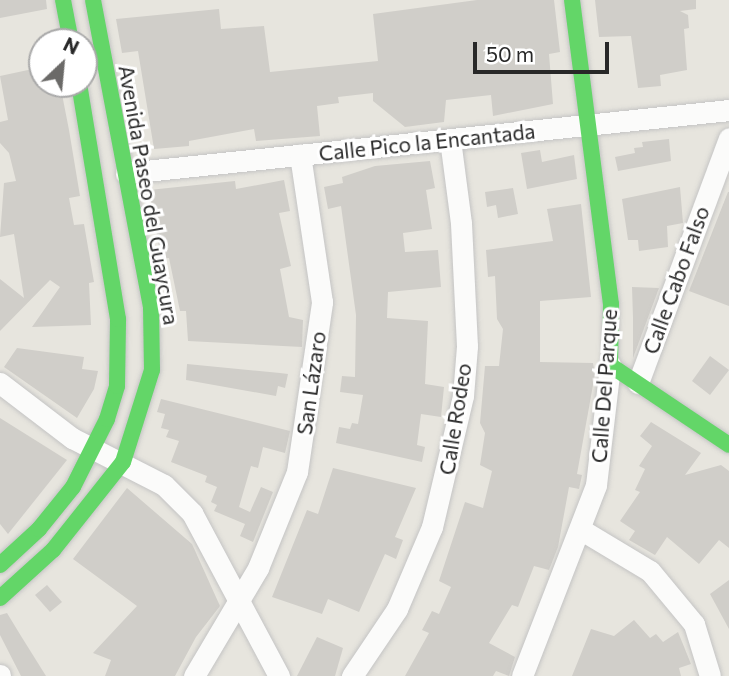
<!DOCTYPE html>
<meta charset="utf-8">
<style>
body{margin:0}
#map{position:relative;width:729px;height:676px;overflow:hidden;background:#e7e5de;font-family:Commissioner,sans-serif}
div>[style]{position:absolute}
[style*='--x']{left:calc(var(--x)*1px);top:calc(var(--y)*1px);width:calc(var(--w)*1px);rotate:calc(var(--a)*1deg)}
.building>*{inset:0;background:#d0cec9}
.roads{filter:drop-shadow(0 0 2px #c4c4c4) drop-shadow(0 0 2px #c4c4c4)}
.street>*{height:21px;margin:-10.5px;padding:0 10.5px;transform-origin:10.5px;border-radius:10.5px;background:#fbfbfa}
.fast>*{height:16px;margin:-8px;padding:0 8px;transform-origin:8px;border-radius:8px;background:#63d668}
span{translate:-50% -50%;white-space:nowrap;text-align:center;line-height:1.15;-webkit-text-stroke:6px #fff;paint-order:stroke}
.street-label{font-size:21px;color:#282828}
.north{position:absolute;left:28px;top:28px;width:70px;height:70px;box-sizing:border-box;background:#fff;border:2px solid #a9a9a9;border-radius:50%;rotate:26deg;font-size:19px;font-weight:700;line-height:28px;text-align:center;color:#282828}
.north::after{content:'';display:block;margin:auto;width:24px;height:32px;background:#6b6a68;clip-path:polygon(50% 0,100% 100%,50% 72%,0 100%)}
.scale{position:absolute;left:473px;top:42px;width:136px;height:32px;box-sizing:border-box;border:4px solid #282828;border-top:0;padding-left:9px;font-size:21px;line-height:24px;white-space:nowrap;color:#282828;-webkit-text-stroke:5px #fff;paint-order:stroke}
</style>
<div id="map">
<div class="building">
<i style="clip-path:polygon(0 0,46px 0,47px 9px,0 18px)"></i>
<i style="clip-path:polygon(477px 0,554px 0,560px 52px,549px 54px,553px 104px,493px 116px,491px 95px,446px 100px,444px 122px,405px 127px,373px 101px,373px 93px,338px 97px,339px 103px,317px 106px,320px 136px,256px 141px,254px 129px,189px 141px,189px 146px,154px 149px,138px 51px,122px 53px,116px 19px,219px 9px,221px 29px,264px 26px,270px 72px,378px 61px,373px 14px)"></i>
<i style="clip-path:polygon(595px 0,696px 0,696px 9px,680px 11px,688px 15px,689px 28px,684px 29px,687px 70px,660px 75px,661px 86px,638px 88px,631px 36px,599px 37px)"></i>
<i style="clip-path:polygon(42px 67px,42px 84px,60px 84px,69px 130px,80px 196px,69px 198px,74px 225px,84px 224px,94px 282px,89px 283px,91px 325px,32px 327px,60px 287px,50px 280px,0 331px,0 279px,24px 298px,14px 234px,0 237px,4px 183px,16px 181px,9px 153px,0 143px,0 122px,8px 120px,0 76px)"></i>
<i style="clip-path:polygon(669px 139px,671px 161px,618px 171px,615px 157px,635px 153px,634px 148px,643px 147px,642px 142px)"></i>
<i style="clip-path:polygon(540px 150px,542px 162px,574px 155px,577px 179px,527px 189px,521px 153px)"></i>
<i style="clip-path:polygon(430px 161px,435px 188px,426px 190px,432px 229px,403px 233px,405px 252px,438px 250px,441px 287px,388px 292px,387px 318px,428px 321px,425px 384px,444px 387px,441px 417px,421px 414px,417px 445px,425px 447px,422px 462px,336px 443px,339px 427px,350px 429px,352px 423px,358px 424px,363px 395px,340px 392px,342px 376px,355px 377px,356px 315px,341px 206px,328px 209px,324px 187px,343px 183px,342px 177px,375px 166px)"></i>
<i style="clip-path:polygon(284px 180px,290px 211px,279px 213px,291px 266px,280px 269px,289px 317px,303px 320px,302px 347px,188px 341px,186px 311px,180px 311px,169px 258px,161px 259px,149px 190px,235px 181px,236px 189px)"></i>
<i style="clip-path:polygon(680px 187px,683px 223px,667px 226px,668px 247px,639px 251px,638px 240px,628px 240px,622px 199px)"></i>
<i style="clip-path:polygon(513px 188px,518px 214px,498px 218px,496px 205px,487px 207px,485px 192px)"></i>
<i style="clip-path:polygon(728px 192px,729px 192px,729px 306px,689px 291px)"></i>
<i style="clip-path:polygon(581px 204px,591px 297px,540px 301px,540px 362px,593px 363px,595px 374px,577px 474px,582px 475px,579px 489px,569px 487px,558px 547px,549px 570px,534px 566px,518px 607px,512px 605px,489px 643px,515px 657px,509px 676px,496px 671px,493px 676px,405px 676px,429px 633px,422px 630px,432px 611px,439px 614px,451px 587px,439px 581px,465px 502px,483px 508px,492px 471px,480px 465px,485px 433px,480px 423px,485px 366px,499px 366px,503px 329px,497px 319px,495px 276px,488px 277px,486px 250px,553px 241px,547px 209px)"></i>
<i style="clip-path:polygon(632px 287px,659px 288px,633px 358px,633px 318px)"></i>
<i style="clip-path:polygon(17px 348px,84px 357px,82px 369px,98px 371px,94px 389px,77px 418px,4px 367px)"></i>
<i style="clip-path:polygon(710px 356px,729px 370px,710px 395px,692px 381px)"></i>
<i style="clip-path:polygon(187px 364px,280px 373px,288px 374px,285px 388px,278px 386px,276px 396px,186px 380px)"></i>
<i style="clip-path:polygon(161px 399px,290px 431px,285px 453px,263px 447px,258px 468px,251px 466px,239px 507px,250px 512px,261px 487px,273px 492px,253px 542px,240px 536px,245px 524px,214px 511px,217px 505px,211px 502px,217px 487px,205px 482px,207px 476px,171px 462px,179px 441px,166px 437px,169px 430px,161px 428px,165px 414px,157px 412px)"></i>
<i style="clip-path:polygon(0 418px,67px 460px,8px 534px,0 524px)"></i>
<i style="clip-path:polygon(651px 422px,701px 453px,685px 475px,721px 465px,729px 471px,729px 548px,719px 540px,699px 564px,667px 537px,655px 555px,629px 540px,635px 531px,620px 521px,640px 492px,635px 490px,645px 469px,639px 466px,652px 446px,640px 436px)"></i>
<i style="clip-path:polygon(333px 468px,416px 488px,395px 537px,403px 540px,396px 559px,385px 554px,359px 612px,328px 599px,322px 614px,272px 597px,307px 510px,318px 514px)"></i>
<i style="clip-path:polygon(127px 488px,192px 544px,220px 606px,196px 637px,175px 676px,105px 676px,111px 660px,93px 653px,137px 606px,73px 559px)"></i>
<i style="clip-path:polygon(729px 580px,729px 629px,710px 594px)"></i>
<i style="clip-path:polygon(47px 585px,62px 602px,50px 612px,35px 595px)"></i>
<i style="clip-path:polygon(7px 613px,21px 636px,46px 676px,21px 676px,0 635px,0 615px)"></i>
<i style="clip-path:polygon(634px 620px,650px 638px,656px 634px,663px 642px,678px 632px,691px 664px,679px 668px,681px 676px,572px 676px,591px 629px,614px 636px)"></i>
<i style="clip-path:polygon(317px 637px,343px 648px,335px 676px,297px 676px)"></i>
</div>
<div class="roads">
<div class="street">
<i style="--x:126;--y:173;--w:606;--a:-5.96"></i>
<i style="--x:0;--y:383;--w:91;--a:37.4"></i>
<i style="--x:72;--y:438;--w:103;--a:27.1"></i>
<i style="--x:164;--y:485;--w:40;--a:45"></i>
<i style="--x:192;--y:513;--w:185;--a:61.9"></i>
<i style="--x:638;--y:383;--w:261;--a:-69.6"></i>
<i style="--x:580;--y:529;--w:82;--a:31"></i>
<i style="--x:650;--y:571;--w:69;--a:50.3"></i>
<i style="--x:694;--y:624;--w:54;--a:72.9"></i>
<i style="--x:0;--y:675;--w:1;--a:90"></i>
<i style="--x:194;--y:676;--w:126;--a:-59.3"></i>
<i style="--x:258;--y:568;--w:104;--a:-67.9"></i>
<i style="--x:297;--y:472;--w:172;--a:-81.6"></i>
<i style="--x:322;--y:302;--w:149;--a:-98.5"></i>
<i style="--x:352;--y:676;--w:81;--a:-56.1"></i>
<i style="--x:397;--y:609;--w:89;--a:-66.9"></i>
<i style="--x:432;--y:527;--w:135;--a:-76.7"></i>
<i style="--x:463;--y:396;--w:50;--a:-85.4"></i>
<i style="--x:467;--y:346;--w:123;--a:-92.8"></i>
<i style="--x:461;--y:223;--w:84;--a:-97.5"></i>
<i style="--x:522;--y:676;--w:205;--a:-68.8"></i>
<i style="--x:596;--y:485;--w:121;--a:-83.3"></i>
</div>
<div class="fast">
<i style="--x:63;--y:0;--w:43;--a:79.2"></i>
<i style="--x:572;--y:0;--w:306;--a:82.7"></i>
<i style="--x:611;--y:304;--w:61;--a:90.9"></i>
<i style="--x:610;--y:365;--w:143;--a:33.9"></i>
<i style="--x:0;--y:565;--w:53;--a:-42.7"></i>
<i style="--x:39;--y:529;--w:54;--a:-51"></i>
<i style="--x:73;--y:487;--w:76;--a:-63.4"></i>
<i style="--x:107;--y:419;--w:34;--a:-73"></i>
<i style="--x:117;--y:386;--w:67;--a:-89.1"></i>
<i style="--x:118;--y:319;--w:238;--a:-99.4"></i>
<i style="--x:0;--y:598;--w:72;--a:-42.2"></i>
<i style="--x:53;--y:550;--w:112;--a:-51.5"></i>
<i style="--x:123;--y:462;--w:96;--a:-72.5"></i>
<i style="--x:152;--y:370;--w:63;--a:-90.9"></i>
<i style="--x:151;--y:307;--w:312;--a:-100.7"></i>
</div>
</div>
<div class="street-label">
<span style="left:427px;top:142px;rotate:-6deg">Calle Pico la Encantada</span>
<span style="left:149px;top:195px;rotate:80deg">Avenida Paseo del Guaycura</span>
<span style="left:676px;top:280px;rotate:-70deg">Calle Cabo Falso</span>
<span style="left:311px;top:383px;rotate:-82deg">San Lázaro</span>
<span style="left:604px;top:386px;rotate:-86deg">Calle Del Parque</span>
<span style="left:455px;top:419px;rotate:-81deg">Calle Rodeo</span>
</div>
<div class="north">N</div>
<div class="scale">50 m</div>
</div>
